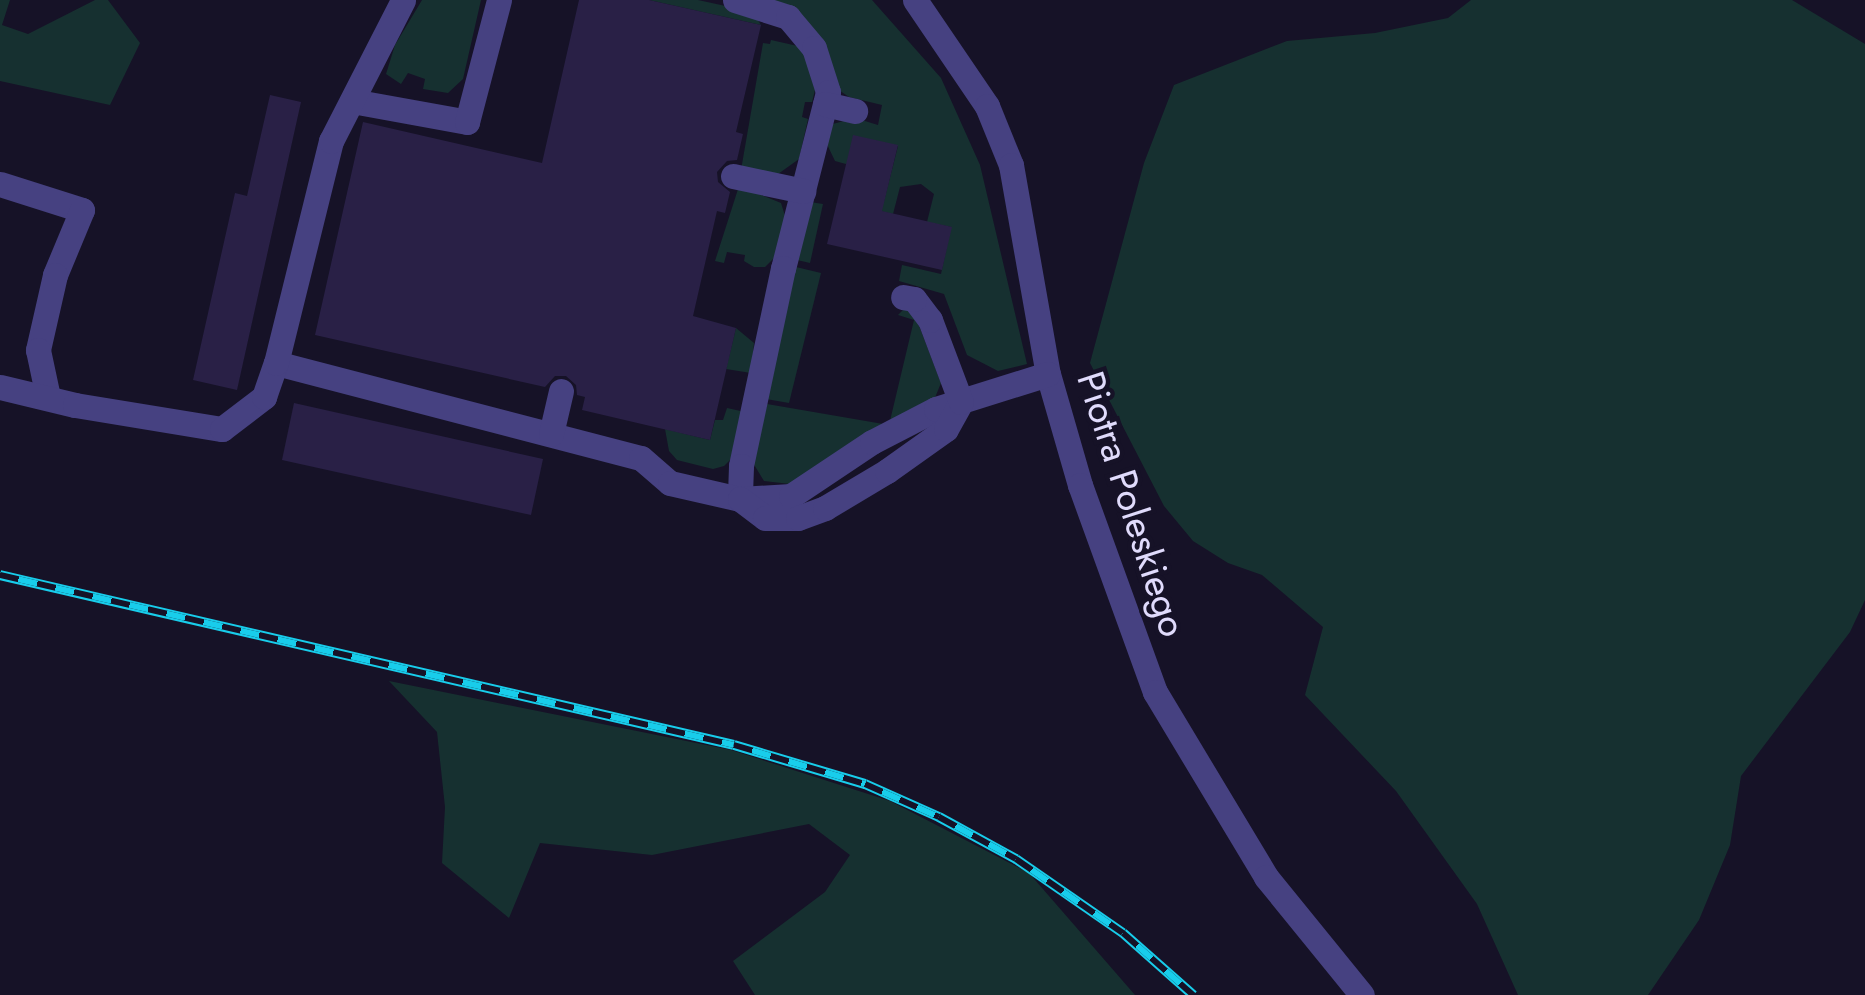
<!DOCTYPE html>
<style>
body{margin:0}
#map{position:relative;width:1865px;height:995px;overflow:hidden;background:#161227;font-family:Jost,sans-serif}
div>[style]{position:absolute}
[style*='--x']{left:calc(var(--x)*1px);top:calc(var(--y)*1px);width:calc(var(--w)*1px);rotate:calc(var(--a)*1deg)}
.green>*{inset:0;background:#163030}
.building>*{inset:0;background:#292046}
.minor>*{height:25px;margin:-12.5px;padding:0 12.5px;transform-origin:12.5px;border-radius:12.5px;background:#464181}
.rail>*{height:10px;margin-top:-5px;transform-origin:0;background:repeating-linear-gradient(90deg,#161227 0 19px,#18cdeb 0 38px);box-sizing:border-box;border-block:2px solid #18cdeb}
span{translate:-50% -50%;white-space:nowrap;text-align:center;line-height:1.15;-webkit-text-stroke:9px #161227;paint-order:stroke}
.street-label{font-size:38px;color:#e0dbfc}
</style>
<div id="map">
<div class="green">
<i style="clip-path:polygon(0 0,10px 0,2px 25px,28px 34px,95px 0,108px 0,140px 43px,110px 105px,0 81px)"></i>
<i style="clip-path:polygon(422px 0,481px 0,463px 79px,448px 93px,423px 89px,425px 79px,408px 73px,401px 84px,386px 74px,395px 45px)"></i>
<i style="clip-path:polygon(649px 0,698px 0,753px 12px,761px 25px)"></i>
<i style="clip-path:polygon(769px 0,872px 0,941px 78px,980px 165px,1027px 364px,998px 371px,967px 355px,944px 294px,899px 281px,902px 265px,941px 274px,951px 227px,927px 222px,934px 194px,921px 184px,900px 187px,893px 214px,876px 210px,884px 201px,898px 146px,846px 164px,835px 161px,824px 138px,829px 125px,855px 118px,878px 125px,882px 105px,849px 97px,833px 86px)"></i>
<i style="clip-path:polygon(1471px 0,1792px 0,1865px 44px,1865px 600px,1850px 632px,1741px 776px,1730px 845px,1699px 920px,1648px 995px,1518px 995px,1477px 904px,1396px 791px,1305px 695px,1323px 627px,1262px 575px,1228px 563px,1193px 541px,1164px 506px,1090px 363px,1144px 163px,1174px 85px,1287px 41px,1375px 33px,1448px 18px)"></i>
<i style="clip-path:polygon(771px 40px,802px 47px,818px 78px,812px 102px,805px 102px,802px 117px,808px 119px,799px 159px,778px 174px,741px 170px,763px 43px,770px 44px)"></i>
<i style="clip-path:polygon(739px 186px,781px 203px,786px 219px,778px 254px,765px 267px,754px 267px,744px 261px,745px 255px,727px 252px,724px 263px,715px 261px)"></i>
<i style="clip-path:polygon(810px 202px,823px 204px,810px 263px,797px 260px)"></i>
<i style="clip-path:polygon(796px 267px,821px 273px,789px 403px,766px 399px)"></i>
<i style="clip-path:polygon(906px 307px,915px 315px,941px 383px,934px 400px,790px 484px,764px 481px,753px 463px,767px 404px,889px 425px,914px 320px,898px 315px)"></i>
<i style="clip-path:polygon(736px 328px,754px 343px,751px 373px,726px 369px)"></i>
<i style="clip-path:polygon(727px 408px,745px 412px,734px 456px,724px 466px,713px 469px,677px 460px,669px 451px,665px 429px,710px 440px,715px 420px,723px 420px)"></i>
<i style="clip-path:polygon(389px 681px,731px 750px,890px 801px,1029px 873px,1135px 995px,755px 995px,733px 961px,825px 892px,850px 855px,809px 824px,652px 855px,540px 843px,509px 918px,442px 863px,445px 807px,437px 732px)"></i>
</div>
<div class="building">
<i style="clip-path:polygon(579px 0,649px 0,761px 25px,736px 132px,743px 134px,737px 160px,727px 161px,717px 172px,718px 182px,730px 192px,725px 213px,717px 211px,693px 316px,736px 328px,710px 440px,582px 410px,585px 397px,577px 395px,576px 385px,566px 376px,555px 376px,545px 387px,315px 335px,363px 122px,542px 163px)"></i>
<i style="clip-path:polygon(270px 95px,301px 102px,237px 390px,193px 380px,235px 193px,247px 196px)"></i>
<i style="clip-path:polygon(853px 135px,898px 145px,882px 211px,952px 227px,942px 270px,827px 244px)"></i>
<i style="clip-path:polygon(294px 403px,543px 459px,531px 515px,282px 460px)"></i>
</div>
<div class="minor">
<i style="--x:735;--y:0;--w:56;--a:17.8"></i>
<i style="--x:788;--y:17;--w:40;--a:50"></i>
<i style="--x:814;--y:48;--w:46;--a:72.3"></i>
<i style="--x:828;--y:92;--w:182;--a:104.3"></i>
<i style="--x:783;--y:268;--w:202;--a:102"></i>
<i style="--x:741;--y:466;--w:33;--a:92"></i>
<i style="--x:915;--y:0;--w:128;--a:55.8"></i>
<i style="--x:987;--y:106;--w:64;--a:67.9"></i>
<i style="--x:1011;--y:165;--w:212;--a:80"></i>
<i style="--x:1048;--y:374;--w:116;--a:73.9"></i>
<i style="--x:1080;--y:485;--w:220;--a:70.1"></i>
<i style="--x:1155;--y:692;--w:216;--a:59"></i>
<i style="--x:1266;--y:877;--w:152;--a:50.9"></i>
<i style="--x:352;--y:101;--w:117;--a:10.3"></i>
<i style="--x:467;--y:122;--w:126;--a:-75.3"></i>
<i style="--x:825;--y:104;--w:31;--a:13"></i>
<i style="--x:733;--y:176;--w:72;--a:12.1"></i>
<i style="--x:0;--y:184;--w:86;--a:17.6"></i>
<i style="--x:82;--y:210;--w:70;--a:112.6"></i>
<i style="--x:55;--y:275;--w:77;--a:102.8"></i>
<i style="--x:38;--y:350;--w:48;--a:78"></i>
<i style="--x:276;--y:363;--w:377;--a:14.6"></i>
<i style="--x:641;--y:458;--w:38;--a:41"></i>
<i style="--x:670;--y:483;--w:72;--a:12.9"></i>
<i style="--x:740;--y:499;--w:51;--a:-3.4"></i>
<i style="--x:791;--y:496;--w:97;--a:-33.7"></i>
<i style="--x:872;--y:442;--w:72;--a:-27.3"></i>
<i style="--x:936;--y:409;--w:117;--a:-17.4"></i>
<i style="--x:0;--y:387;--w:77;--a:13.5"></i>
<i style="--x:75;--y:405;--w:149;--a:9.3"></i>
<i style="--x:222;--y:429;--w:53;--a:-37.3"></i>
<i style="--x:264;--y:397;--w:36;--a:-71"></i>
<i style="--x:276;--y:363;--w:229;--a:-76.1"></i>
<i style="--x:331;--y:141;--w:158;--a:-62.9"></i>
<i style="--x:551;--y:434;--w:44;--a:-76.9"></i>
<i style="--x:740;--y:499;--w:31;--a:37"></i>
<i style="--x:765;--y:518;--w:33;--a:0"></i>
<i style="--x:798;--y:518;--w:29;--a:-20"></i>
<i style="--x:825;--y:508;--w:72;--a:-30.8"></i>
<i style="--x:887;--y:471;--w:72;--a:-35.4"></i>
<i style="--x:946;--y:429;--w:31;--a:-61"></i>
<i style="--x:961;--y:402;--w:88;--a:-110.7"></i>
<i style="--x:930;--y:320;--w:26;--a:-127"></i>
<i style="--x:914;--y:299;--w:11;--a:-170"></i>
</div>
<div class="rail">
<i style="--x:0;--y:575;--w:753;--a:13.04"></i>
<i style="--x:734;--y:745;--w:137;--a:16.6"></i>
<i style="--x:865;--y:784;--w:81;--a:24"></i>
<i style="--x:939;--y:817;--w:88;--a:28.6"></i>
<i style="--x:1016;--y:859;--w:130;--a:34.7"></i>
<i style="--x:1123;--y:933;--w:94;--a:41.5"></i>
</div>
<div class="street-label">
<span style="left:1132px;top:504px;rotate:72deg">Piotra Poleskiego</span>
</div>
</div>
